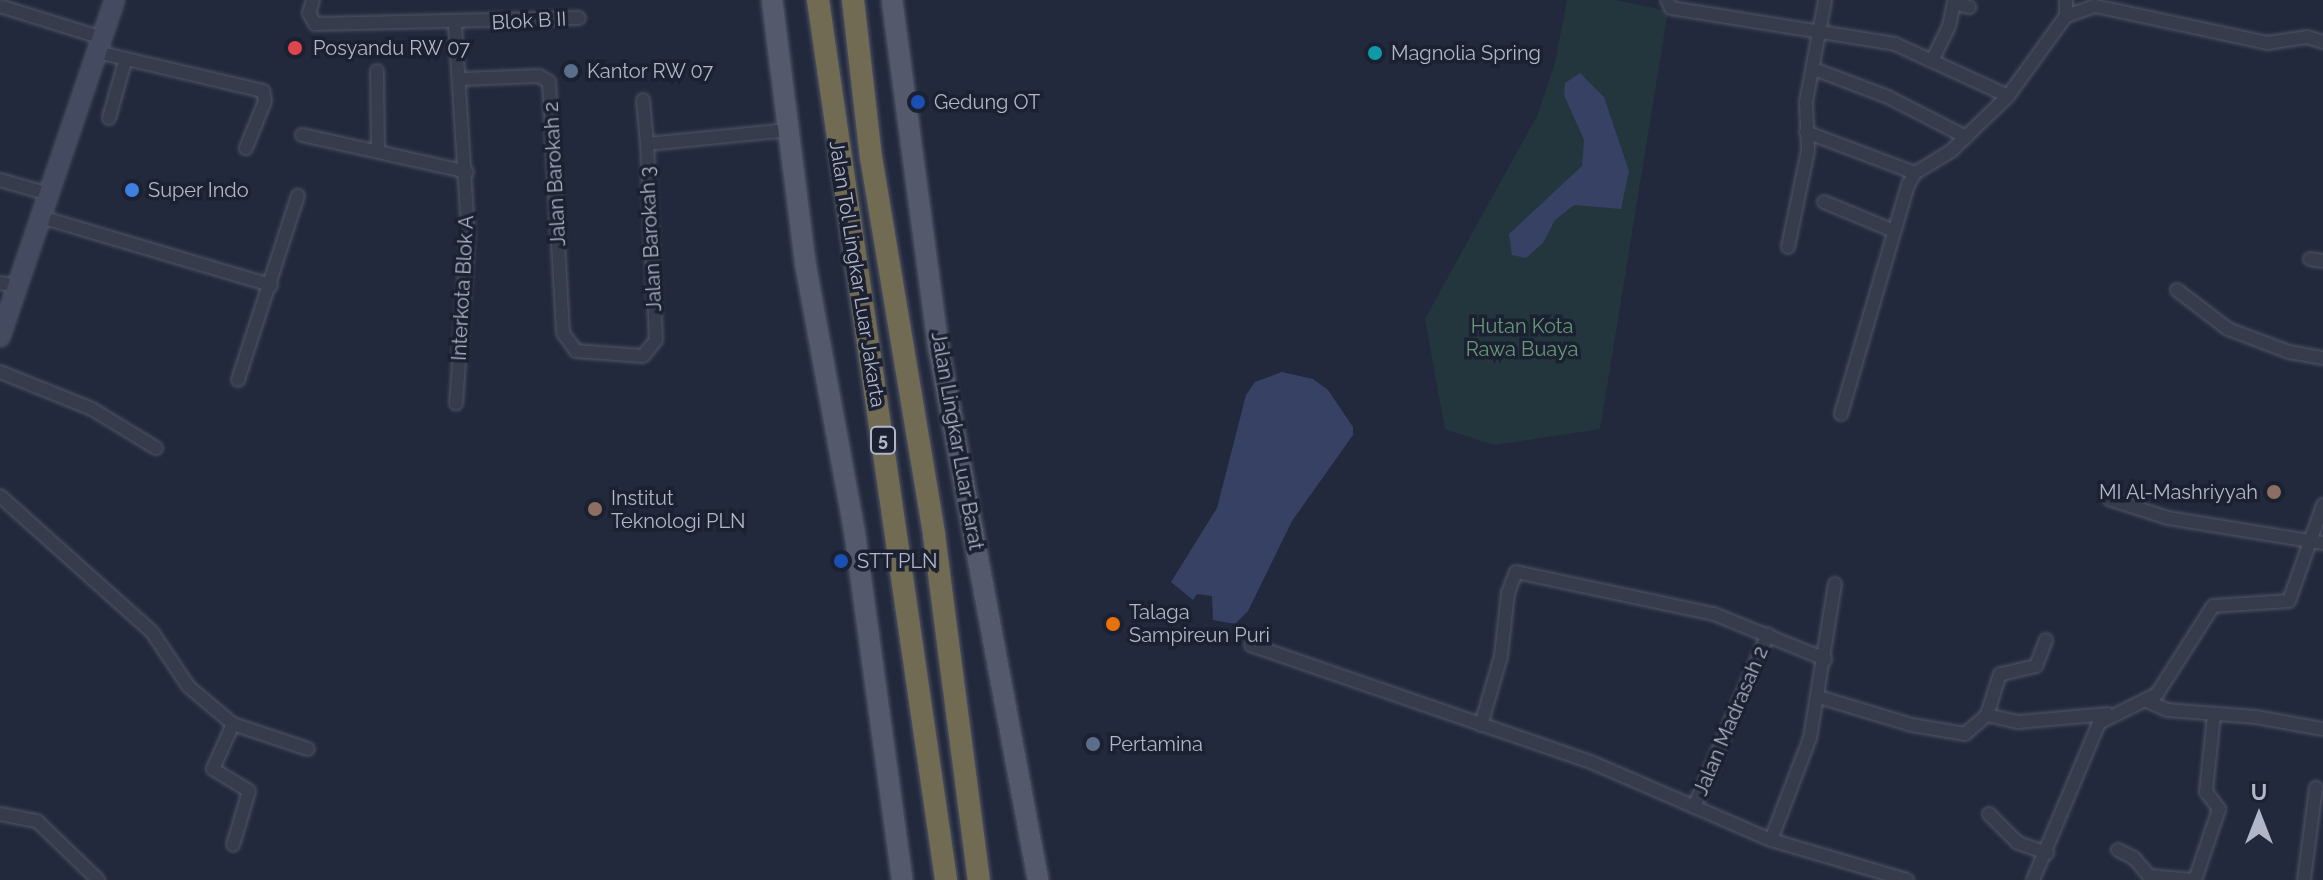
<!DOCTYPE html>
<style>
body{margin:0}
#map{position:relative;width:2323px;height:880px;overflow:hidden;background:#22293c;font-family:Raleway,sans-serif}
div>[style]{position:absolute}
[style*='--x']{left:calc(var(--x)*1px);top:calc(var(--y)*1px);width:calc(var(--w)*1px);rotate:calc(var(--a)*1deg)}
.green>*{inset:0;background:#24363d}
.water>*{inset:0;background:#364163}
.roads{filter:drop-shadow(0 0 2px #515667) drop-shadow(0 0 2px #515667)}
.minor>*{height:12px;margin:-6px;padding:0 6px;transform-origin:6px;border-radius:6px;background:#363c4c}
.secondary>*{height:18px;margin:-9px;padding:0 9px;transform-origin:9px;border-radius:9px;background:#444a5f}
.primary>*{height:20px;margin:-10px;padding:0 10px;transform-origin:10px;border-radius:10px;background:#545a6c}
.motorway>*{height:22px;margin:-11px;padding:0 11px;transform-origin:11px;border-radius:11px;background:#726b53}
.dots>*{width:22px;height:22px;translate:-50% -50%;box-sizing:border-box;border:4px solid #1b2131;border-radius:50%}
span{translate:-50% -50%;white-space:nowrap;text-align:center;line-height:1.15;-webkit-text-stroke:7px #1b2131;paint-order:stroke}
.shield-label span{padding:2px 6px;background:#1b2131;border:2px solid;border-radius:6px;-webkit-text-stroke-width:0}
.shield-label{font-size:18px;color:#b1b6c8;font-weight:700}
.street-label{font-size:20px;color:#b1b6c8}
.poi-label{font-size:20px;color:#b1b6c8}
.left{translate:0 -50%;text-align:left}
.right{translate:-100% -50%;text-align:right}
.park-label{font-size:20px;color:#68997b}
.north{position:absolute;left:2219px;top:776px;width:80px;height:80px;-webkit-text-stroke:6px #1b2131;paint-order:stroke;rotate:0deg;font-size:22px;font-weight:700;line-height:32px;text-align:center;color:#b1b6c8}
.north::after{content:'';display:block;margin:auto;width:28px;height:36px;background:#b1b6c8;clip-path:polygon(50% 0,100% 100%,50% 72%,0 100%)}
</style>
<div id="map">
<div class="green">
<i style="clip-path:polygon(1567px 0,1615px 0,1668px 11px,1600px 429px,1494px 445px,1445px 429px,1425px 319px,1538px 114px,1555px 63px)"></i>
</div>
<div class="water">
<i style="clip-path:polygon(1580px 73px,1604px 97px,1629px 171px,1621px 209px,1574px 205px,1555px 220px,1543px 243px,1526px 258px,1512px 255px,1509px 234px,1582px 166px,1584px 140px,1564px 95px,1565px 83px)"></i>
<i style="clip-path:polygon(1282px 372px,1313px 379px,1328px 390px,1353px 427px,1353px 435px,1292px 521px,1248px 611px,1235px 624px,1213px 620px,1212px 596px,1197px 594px,1193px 600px,1171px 582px,1217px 508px,1246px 395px,1255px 382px)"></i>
</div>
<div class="roads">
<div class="minor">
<i style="--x:313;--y:0;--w:14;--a:107"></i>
<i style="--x:309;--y:13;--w:13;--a:61"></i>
<i style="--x:315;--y:24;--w:264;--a:-1.3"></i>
<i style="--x:1667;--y:0;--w:9;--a:63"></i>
<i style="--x:1671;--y:8;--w:227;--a:9.1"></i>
<i style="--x:1895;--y:44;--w:124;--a:24.7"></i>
<i style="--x:0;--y:6;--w:107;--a:17.4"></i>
<i style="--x:2066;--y:16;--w:31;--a:-19"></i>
<i style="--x:2095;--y:6;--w:176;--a:12.1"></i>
<i style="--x:2267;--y:43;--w:40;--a:-8.5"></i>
<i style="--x:2307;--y:37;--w:17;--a:17"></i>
<i style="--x:455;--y:24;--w:209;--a:86.4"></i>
<i style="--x:468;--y:233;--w:171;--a:94"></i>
<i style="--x:97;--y:52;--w:171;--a:13.2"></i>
<i style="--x:263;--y:91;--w:10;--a:79"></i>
<i style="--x:265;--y:101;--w:51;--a:112"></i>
<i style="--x:1932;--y:61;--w:39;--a:-64"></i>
<i style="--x:1949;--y:26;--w:24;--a:-78"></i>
<i style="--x:1954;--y:3;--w:16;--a:15"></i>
<i style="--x:1814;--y:69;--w:79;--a:20.7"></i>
<i style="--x:1888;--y:97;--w:88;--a:27.1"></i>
<i style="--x:377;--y:71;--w:81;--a:89.3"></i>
<i style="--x:462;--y:79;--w:77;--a:-2.2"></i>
<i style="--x:539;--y:76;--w:12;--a:31"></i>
<i style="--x:549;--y:82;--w:251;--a:86.8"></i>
<i style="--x:563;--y:333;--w:22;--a:54"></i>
<i style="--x:576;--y:351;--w:67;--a:4.3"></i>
<i style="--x:643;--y:356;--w:21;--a:-51"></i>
<i style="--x:656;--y:340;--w:196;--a:-92.6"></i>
<i style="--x:647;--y:144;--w:143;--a:-5.6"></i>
<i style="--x:643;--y:100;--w:44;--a:84.8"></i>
<i style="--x:109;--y:118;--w:58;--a:-74.1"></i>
<i style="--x:1806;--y:132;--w:116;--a:20.6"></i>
<i style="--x:302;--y:135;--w:169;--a:12.6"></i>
<i style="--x:0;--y:180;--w:51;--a:15.9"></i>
<i style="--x:1824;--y:202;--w:76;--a:22.5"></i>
<i style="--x:41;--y:217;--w:240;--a:16.5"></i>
<i style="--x:1788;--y:247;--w:99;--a:-78.3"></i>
<i style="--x:1808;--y:150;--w:48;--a:-92.4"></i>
<i style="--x:1806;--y:102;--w:104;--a:-79.4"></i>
<i style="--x:2310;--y:259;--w:13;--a:9"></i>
<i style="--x:0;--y:283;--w:17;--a:10"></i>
<i style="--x:2177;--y:290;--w:64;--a:37.4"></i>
<i style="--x:2228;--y:329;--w:65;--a:20.7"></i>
<i style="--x:2289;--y:352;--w:35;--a:10"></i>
<i style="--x:0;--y:372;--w:99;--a:21.9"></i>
<i style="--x:92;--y:409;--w:75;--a:31.4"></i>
<i style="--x:238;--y:380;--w:194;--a:-72"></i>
<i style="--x:1841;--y:414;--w:239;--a:-73.7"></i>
<i style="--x:1908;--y:185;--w:14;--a:-60"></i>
<i style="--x:1915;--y:173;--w:42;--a:-31.4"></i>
<i style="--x:1951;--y:151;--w:79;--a:-44"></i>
<i style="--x:2008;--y:96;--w:99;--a:-54.1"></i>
<i style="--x:2066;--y:16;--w:16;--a:-90"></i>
<i style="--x:0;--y:496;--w:204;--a:41.8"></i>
<i style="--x:152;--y:632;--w:66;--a:56.1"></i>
<i style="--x:189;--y:687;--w:57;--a:40.1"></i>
<i style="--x:233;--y:724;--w:79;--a:18.4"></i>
<i style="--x:2109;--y:499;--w:62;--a:17.9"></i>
<i style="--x:2168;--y:518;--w:157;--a:9.2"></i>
<i style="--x:2046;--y:640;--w:28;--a:111"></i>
<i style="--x:2036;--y:666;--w:37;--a:167"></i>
<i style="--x:2000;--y:674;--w:43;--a:107.6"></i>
<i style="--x:1987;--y:715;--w:32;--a:13"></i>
<i style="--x:2018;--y:722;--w:90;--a:-5.1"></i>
<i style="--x:1251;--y:645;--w:362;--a:19"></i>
<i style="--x:1593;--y:763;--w:194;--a:23.4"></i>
<i style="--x:1771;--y:840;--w:142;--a:16.4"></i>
<i style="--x:1819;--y:697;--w:97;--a:16.8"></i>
<i style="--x:1912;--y:725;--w:54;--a:9.6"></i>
<i style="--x:1965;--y:734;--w:29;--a:-41"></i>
<i style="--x:2147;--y:701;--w:22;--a:24"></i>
<i style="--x:2167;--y:710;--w:89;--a:4.5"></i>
<i style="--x:2256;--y:717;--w:68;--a:10.2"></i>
<i style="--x:233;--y:724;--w:49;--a:114"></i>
<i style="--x:213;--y:769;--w:42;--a:31.4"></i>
<i style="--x:249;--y:791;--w:56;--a:106.5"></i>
<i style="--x:1481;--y:725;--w:72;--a:-73.8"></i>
<i style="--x:1501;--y:656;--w:63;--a:-83.7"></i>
<i style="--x:1508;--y:593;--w:22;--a:-69"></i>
<i style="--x:1516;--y:572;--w:202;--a:12"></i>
<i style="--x:1714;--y:614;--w:120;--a:22.1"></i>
<i style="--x:1694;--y:807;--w:188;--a:-66.8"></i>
<i style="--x:0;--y:814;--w:38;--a:11"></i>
<i style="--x:37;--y:821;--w:85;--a:44"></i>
<i style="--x:1989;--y:814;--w:41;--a:45"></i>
<i style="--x:2018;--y:843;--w:31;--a:19"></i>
<i style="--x:1771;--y:840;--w:109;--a:-69.1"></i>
<i style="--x:1810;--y:738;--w:156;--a:-80.8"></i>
<i style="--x:2118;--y:850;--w:18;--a:27"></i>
<i style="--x:2134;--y:858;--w:23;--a:50"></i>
<i style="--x:2149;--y:876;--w:44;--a:5.2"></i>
<i style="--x:2033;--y:880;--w:170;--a:-67.2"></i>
<i style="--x:2099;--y:723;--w:65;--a:-26.6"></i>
<i style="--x:2157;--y:694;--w:104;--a:-57.5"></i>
<i style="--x:2213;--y:606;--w:76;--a:-3.8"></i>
<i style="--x:2289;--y:601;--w:102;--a:-70.5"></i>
<i style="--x:2195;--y:880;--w:75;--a:-71.3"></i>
<i style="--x:2219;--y:809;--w:21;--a:-127"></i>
<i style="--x:2206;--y:792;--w:78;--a:-84.1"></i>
<i style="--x:2304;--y:880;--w:93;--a:-82.6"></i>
</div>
<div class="secondary">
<i style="--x:0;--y:337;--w:356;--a:-71.2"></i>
</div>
<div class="primary">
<i style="--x:772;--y:0;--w:264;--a:82.8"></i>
<i style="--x:805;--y:262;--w:270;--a:79.6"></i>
<i style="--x:854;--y:528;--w:355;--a:82.2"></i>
<i style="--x:892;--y:0;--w:353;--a:82.4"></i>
<i style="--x:939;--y:350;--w:539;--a:79.42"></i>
</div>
<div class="motorway">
<i style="--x:818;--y:0;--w:889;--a:81.72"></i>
<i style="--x:853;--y:0;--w:158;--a:83.5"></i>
<i style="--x:871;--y:157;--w:383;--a:80.5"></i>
<i style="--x:934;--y:535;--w:348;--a:82.6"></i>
</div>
</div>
<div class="dots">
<i style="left:295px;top:48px;background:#e0444e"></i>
<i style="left:1375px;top:53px;background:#0f9aa8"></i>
<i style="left:571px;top:71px;background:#5c6f8a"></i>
<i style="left:918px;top:102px;background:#1a4fb4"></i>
<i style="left:132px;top:190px;background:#3f7fe0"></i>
<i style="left:2274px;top:492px;background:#8d6e63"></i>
<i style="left:595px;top:509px;background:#8d6e63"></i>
<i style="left:841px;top:561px;background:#1a4fb4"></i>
<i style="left:1113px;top:624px;background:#e8710a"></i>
<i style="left:1093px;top:744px;background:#5c6f8a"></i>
</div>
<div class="shield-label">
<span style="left:883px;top:440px">5</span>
</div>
<div class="street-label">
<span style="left:529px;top:21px;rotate:-3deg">Blok B II</span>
<span style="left:555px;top:174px;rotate:-93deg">Jalan Barokah 2</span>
<span style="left:651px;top:239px;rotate:-93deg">Jalan Barokah 3</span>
<span style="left:857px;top:274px;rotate:81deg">Jalan Tol Lingkar Luar Jakarta</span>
<span style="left:463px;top:288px;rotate:-87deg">Interkota Blok A</span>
<span style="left:957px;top:441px;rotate:80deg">Jalan Lingkar Luar Barat</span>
<span style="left:1731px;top:721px;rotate:-67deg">Jalan Madrasah 2</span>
</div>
<div class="poi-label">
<span class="left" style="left:313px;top:48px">Posyandu RW 07</span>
<span class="left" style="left:1391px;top:53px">Magnolia Spring</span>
<span class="left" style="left:587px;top:71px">Kantor RW 07</span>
<span class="left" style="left:934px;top:102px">Gedung OT</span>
<span class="left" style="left:148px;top:190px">Super Indo</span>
<span class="right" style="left:2258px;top:492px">MI Al-Mashriyyah</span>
<span class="left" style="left:611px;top:510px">Institut<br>Teknologi PLN</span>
<span class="left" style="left:857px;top:561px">STT PLN</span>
<span class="left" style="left:1129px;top:624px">Talaga<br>Sampireun Puri</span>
<span class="left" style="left:1109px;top:744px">Pertamina</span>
</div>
<div class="park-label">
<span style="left:1522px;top:338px">Hutan Kota<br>Rawa Buaya</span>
</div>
<div class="north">U</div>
</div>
